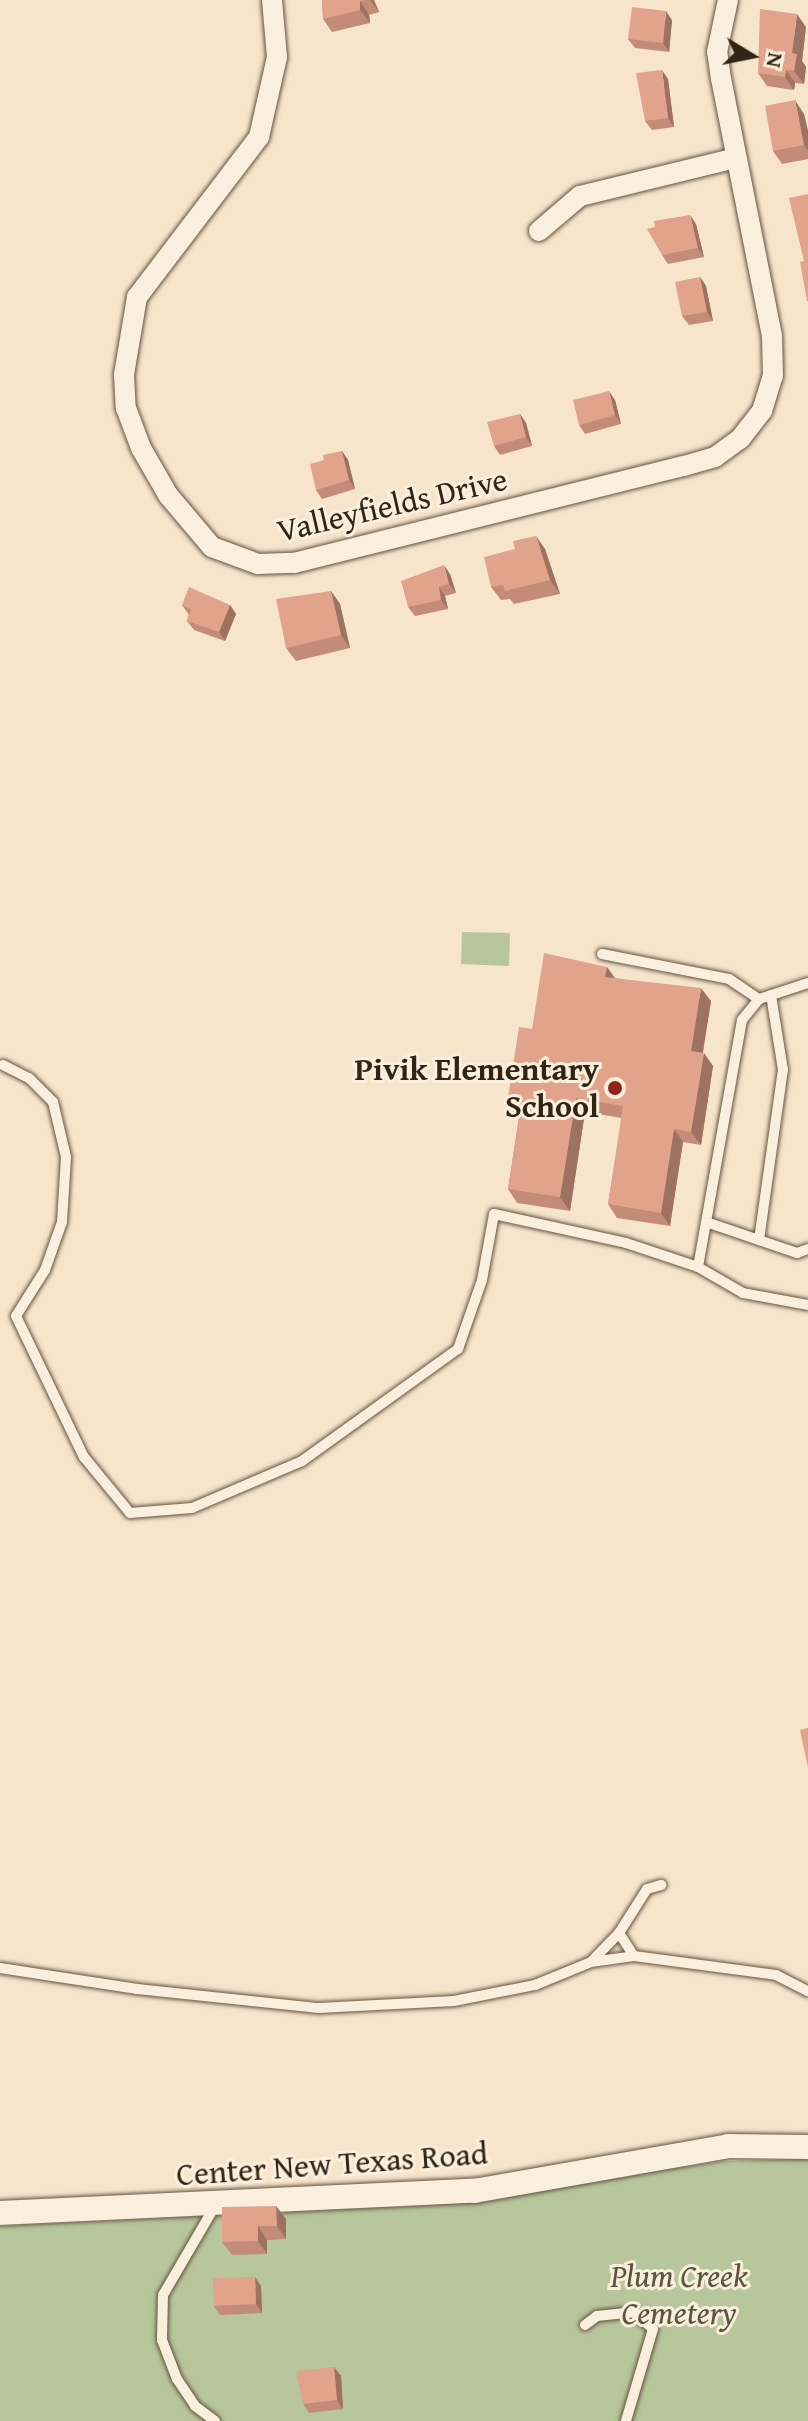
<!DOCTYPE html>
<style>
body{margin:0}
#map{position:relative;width:808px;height:2421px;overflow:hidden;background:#f7e5cb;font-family:"Gentium Book Plus",serif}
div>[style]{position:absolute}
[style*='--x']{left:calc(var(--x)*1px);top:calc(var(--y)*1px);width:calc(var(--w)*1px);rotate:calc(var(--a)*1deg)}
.green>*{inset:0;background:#b8c69b}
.roads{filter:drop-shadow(0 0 2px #625441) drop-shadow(0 0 2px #625441)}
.service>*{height:10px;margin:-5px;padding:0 5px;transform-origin:5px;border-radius:5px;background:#faeedd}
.minor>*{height:20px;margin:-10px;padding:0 10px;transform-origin:10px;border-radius:10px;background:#faeedd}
.tertiary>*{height:24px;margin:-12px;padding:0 12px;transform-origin:12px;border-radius:12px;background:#faeedd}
.wall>*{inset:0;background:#c28c78}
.shaded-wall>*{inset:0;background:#9e7261}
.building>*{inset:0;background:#e1a38b}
.dots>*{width:22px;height:22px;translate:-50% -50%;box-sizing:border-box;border:4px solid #faeedd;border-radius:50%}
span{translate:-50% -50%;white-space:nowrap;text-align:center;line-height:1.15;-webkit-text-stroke:6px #faeedd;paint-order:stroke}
.street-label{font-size:32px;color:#312413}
.poi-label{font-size:32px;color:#312413;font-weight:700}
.right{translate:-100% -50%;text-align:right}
.park-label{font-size:32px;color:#5a553c;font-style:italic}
.north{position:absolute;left:712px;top:16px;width:80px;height:80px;-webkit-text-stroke:6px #faeedd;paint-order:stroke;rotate:100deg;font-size:22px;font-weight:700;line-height:32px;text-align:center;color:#312413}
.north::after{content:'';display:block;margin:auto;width:28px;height:36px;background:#312413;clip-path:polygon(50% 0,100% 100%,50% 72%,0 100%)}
</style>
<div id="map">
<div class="green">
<i style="clip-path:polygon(462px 932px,510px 933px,509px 966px,461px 964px)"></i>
<i style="clip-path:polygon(808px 2159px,808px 2421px,0 2421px,0 2226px,433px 2205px,722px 2161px)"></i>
</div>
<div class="roads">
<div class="service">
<i style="--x:602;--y:954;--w:129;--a:11.1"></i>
<i style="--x:729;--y:979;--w:36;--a:34"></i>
<i style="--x:808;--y:983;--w:52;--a:161.9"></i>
<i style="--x:759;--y:999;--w:27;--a:129"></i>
<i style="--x:742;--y:1020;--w:251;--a:100.1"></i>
<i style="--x:698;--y:1267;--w:52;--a:30"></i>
<i style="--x:743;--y:1293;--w:66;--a:10.5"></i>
<i style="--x:3;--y:1065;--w:29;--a:27"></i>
<i style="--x:29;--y:1078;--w:34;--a:45"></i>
<i style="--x:53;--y:1102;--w:57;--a:76.7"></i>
<i style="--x:66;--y:1157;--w:65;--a:93.5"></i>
<i style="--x:62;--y:1222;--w:51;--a:109.5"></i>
<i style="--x:45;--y:1270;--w:54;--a:122.2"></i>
<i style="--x:16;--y:1316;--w:157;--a:64.3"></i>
<i style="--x:84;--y:1457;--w:72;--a:50.6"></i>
<i style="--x:130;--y:1513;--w:62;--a:-4.6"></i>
<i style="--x:192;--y:1508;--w:120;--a:-23.1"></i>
<i style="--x:302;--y:1461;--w:192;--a:-35.7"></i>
<i style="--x:458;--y:1349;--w:73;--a:-70.8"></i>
<i style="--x:482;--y:1280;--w:67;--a:-79.7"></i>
<i style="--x:494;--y:1214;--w:135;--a:12.4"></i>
<i style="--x:626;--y:1243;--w:76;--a:18.4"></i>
<i style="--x:709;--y:1223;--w:93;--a:18.8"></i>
<i style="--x:797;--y:1253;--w:12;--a:-20"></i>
<i style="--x:759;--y:1240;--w:172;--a:-82"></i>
<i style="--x:783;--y:1070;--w:76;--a:-99.1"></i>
<i style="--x:619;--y:1933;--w:52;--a:-57.5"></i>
<i style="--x:647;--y:1889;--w:15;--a:-16"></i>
<i style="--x:591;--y:1962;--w:40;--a:-46"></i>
<i style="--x:619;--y:1933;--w:27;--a:57"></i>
<i style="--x:0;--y:1968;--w:139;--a:8.7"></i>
<i style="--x:137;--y:1989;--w:183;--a:6"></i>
<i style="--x:319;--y:2008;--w:135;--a:-3"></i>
<i style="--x:454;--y:2001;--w:83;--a:-11.2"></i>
<i style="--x:535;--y:1985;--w:61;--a:-22.3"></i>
<i style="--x:591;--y:1962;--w:43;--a:-7.9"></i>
<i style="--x:634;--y:1956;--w:143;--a:7.6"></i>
<i style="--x:776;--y:1975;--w:36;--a:27"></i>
<i style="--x:215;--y:2206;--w:103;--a:120.3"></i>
<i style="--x:163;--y:2295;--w:45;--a:91.3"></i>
<i style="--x:162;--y:2340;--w:42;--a:69"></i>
<i style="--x:177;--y:2379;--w:32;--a:56"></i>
<i style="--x:195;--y:2406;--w:25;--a:37"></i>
<i style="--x:585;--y:2325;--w:15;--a:-37"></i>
<i style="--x:597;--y:2316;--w:36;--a:-6"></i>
<i style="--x:633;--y:2312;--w:26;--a:40"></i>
<i style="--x:653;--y:2329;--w:96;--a:106.4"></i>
</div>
<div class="minor">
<i style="--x:272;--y:0;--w:57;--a:85"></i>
<i style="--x:277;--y:57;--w:82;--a:102.7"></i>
<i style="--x:259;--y:137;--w:201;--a:127.3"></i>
<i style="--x:137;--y:297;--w:79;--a:99.5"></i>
<i style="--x:124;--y:375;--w:33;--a:87"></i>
<i style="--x:126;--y:408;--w:43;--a:69.4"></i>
<i style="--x:141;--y:448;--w:54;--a:60.1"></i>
<i style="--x:168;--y:495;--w:68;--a:49.8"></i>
<i style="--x:212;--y:547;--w:49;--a:20.3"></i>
<i style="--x:258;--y:564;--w:36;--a:-2"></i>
<i style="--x:294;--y:563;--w:402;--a:-14"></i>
<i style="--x:684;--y:466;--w:32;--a:-16"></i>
<i style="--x:715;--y:457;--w:31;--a:-36"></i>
<i style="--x:740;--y:439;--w:36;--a:-52"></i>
<i style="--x:762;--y:411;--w:37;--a:-73"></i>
<i style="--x:773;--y:376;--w:40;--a:-91.4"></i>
<i style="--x:772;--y:336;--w:262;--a:-101.2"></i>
<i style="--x:721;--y:79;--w:27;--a:-98"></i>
<i style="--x:717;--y:52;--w:53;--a:-78.1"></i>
<i style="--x:539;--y:231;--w:54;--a:-40.5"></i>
<i style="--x:580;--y:196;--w:161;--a:-13.7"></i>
</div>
<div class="tertiary">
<i style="--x:0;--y:2213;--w:475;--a:-2.7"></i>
<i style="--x:474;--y:2191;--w:258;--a:-10"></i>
<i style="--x:728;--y:2146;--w:80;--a:0.7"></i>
</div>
</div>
<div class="wall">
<i style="clip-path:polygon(322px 0,374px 0,379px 12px,369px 15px,370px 23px,332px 32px,323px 19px)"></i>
<i style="clip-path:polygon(672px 20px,669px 52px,635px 48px,628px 39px)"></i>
<i style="clip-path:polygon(806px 27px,802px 61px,806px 67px,804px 84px,795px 83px,794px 90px,767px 86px,758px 73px)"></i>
<i style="clip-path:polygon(668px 79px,674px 127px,652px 130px,645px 121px)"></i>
<i style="clip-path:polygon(804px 114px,808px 131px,808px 159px,782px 164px,773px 151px)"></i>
<i style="clip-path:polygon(696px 224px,704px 257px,668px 264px,662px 255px)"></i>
<i style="clip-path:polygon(700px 277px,706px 286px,713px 321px,689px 325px,682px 316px)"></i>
<i style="clip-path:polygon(615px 400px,621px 424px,585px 434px,579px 425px)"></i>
<i style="clip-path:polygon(520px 414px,526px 423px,532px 446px,500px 455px,494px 446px)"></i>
<i style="clip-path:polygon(342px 451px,348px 460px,355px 489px,322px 499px,316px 490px,324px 460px)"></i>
<i style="clip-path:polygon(545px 549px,560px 594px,514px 604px,510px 599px,501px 600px,491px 587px)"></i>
<i style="clip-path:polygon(450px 574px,456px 593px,445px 596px,448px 609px,415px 616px,408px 607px)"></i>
<i style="clip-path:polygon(331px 591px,340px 604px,350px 648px,296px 661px,286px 648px)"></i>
<i style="clip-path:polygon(182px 605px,230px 605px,236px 614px,225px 641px,194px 630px,187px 621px,189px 615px)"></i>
<i style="clip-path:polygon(607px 967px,615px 978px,711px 1001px,702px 1053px,713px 1066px,701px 1145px,683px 1142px,670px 1226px,617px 1218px,608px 1204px,622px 1118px,585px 1112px,570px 1211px,517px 1203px,508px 1189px,519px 1117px,516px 1117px,507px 1104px,532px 1029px)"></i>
<i style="clip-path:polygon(276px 2206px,286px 2219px,286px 2239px,267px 2240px,267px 2254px,232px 2255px,222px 2242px)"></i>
<i style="clip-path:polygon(261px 2286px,262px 2313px,220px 2315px,214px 2306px)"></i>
<i style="clip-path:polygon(334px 2367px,341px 2376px,343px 2409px,309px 2413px,303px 2404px)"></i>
</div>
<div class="shaded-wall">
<i style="clip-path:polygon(370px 0,374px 0,379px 12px)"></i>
<i style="clip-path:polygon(360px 1px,369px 15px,370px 23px,360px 10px)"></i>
<i style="clip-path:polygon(666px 11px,672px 20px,669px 52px,663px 43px)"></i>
<i style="clip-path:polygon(797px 14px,806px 27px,802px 61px,806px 67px,804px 84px,794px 71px,792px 53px)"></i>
<i style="clip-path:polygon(662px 70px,668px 79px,674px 127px,668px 118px)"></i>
<i style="clip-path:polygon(786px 70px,795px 83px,794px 90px,785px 77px)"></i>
<i style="clip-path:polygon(795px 100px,804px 114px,808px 131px,808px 150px,804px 145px)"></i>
<i style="clip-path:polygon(690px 215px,696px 224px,704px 257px,698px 248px)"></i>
<i style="clip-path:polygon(700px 277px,706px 286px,713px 321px,707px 312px)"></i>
<i style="clip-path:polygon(609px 391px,615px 400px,621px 424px,615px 415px)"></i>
<i style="clip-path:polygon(520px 414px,526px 423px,532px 446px,526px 437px)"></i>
<i style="clip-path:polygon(342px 451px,348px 460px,355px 489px,349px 480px)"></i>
<i style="clip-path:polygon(536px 536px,545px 549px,560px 594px,550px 580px)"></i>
<i style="clip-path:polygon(444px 565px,450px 574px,456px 593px,449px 584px)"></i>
<i style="clip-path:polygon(439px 587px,445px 596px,448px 609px,441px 600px)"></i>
<i style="clip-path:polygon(331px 591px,340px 604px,350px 648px,341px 635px)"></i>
<i style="clip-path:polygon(230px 605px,236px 614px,225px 641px,219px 632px)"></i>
<i style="clip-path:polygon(607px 967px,616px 980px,605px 977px)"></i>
<i style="clip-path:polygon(701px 988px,711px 1001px,701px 1065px,691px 1051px)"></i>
<i style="clip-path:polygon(704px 1053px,713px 1066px,701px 1145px,691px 1132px)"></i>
<i style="clip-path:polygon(576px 1098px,585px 1112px,570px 1211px,560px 1197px)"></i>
<i style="clip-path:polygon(674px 1129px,683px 1142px,670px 1226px,661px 1213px)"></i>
<i style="clip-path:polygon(276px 2206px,286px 2219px,286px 2239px,277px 2226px)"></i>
<i style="clip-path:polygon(258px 2226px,267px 2240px,267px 2254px,258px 2241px)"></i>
<i style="clip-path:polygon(255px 2277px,261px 2286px,262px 2313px,256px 2304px)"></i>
<i style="clip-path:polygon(334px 2367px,341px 2376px,343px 2409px,337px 2400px)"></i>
</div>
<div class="building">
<i style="clip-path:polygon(322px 0,365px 0,360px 1px,360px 10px,323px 19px)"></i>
<i style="clip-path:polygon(632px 7px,666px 11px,663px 43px,628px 39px)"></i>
<i style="clip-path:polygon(760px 9px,797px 14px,792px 53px,797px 54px,794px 71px,786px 70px,785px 77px,758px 73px)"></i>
<i style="clip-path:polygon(662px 70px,668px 118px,645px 121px,636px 73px)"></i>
<i style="clip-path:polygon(795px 100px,804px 145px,773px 151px,765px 106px)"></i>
<i style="clip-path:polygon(808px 194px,808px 301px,807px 301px,800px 262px,804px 261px,789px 198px)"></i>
<i style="clip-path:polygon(690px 215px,698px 248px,662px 255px,647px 229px,655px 227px,654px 221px)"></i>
<i style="clip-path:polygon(700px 277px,707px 312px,682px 316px,675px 282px)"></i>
<i style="clip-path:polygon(609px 391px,615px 415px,579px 425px,573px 400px)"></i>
<i style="clip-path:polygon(520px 414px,526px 437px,494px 446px,487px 422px)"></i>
<i style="clip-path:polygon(342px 451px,349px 480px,316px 490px,310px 464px,324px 460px,323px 455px)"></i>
<i style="clip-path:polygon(536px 536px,550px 580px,505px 591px,503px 585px,491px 587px,484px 557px,515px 549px,513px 541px)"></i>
<i style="clip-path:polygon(444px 565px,449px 584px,439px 587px,441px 600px,408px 607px,401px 581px)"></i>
<i style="clip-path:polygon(189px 587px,230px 605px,219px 632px,187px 621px,191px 609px,182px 605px)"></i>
<i style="clip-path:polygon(331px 591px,341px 635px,286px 648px,276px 599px)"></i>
<i style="clip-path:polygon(544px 953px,607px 967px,605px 977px,701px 988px,691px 1051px,704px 1053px,691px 1132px,674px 1129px,661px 1213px,608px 1204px,623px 1106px,576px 1098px,560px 1197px,508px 1189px,521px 1106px,507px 1104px,519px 1027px,532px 1029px)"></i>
<i style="clip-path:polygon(808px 1728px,808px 1768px,800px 1730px)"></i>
<i style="clip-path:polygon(276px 2206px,277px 2226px,258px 2226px,258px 2241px,222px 2242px,222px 2207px)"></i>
<i style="clip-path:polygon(255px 2277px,256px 2304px,214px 2306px,213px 2278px)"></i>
<i style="clip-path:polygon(334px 2367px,337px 2400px,303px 2404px,296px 2371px)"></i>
</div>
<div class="dots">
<i style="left:615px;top:1088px;background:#8f2418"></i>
</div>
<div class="street-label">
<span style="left:392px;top:505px;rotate:-13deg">Valleyfields Drive</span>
<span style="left:332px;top:2164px;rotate:-4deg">Center New Texas Road</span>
</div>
<div class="poi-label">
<span class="right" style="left:599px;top:1088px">Pivik Elementary<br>School</span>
</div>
<div class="park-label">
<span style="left:679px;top:2295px">Plum Creek<br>Cemetery</span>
</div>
<div class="north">N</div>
</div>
